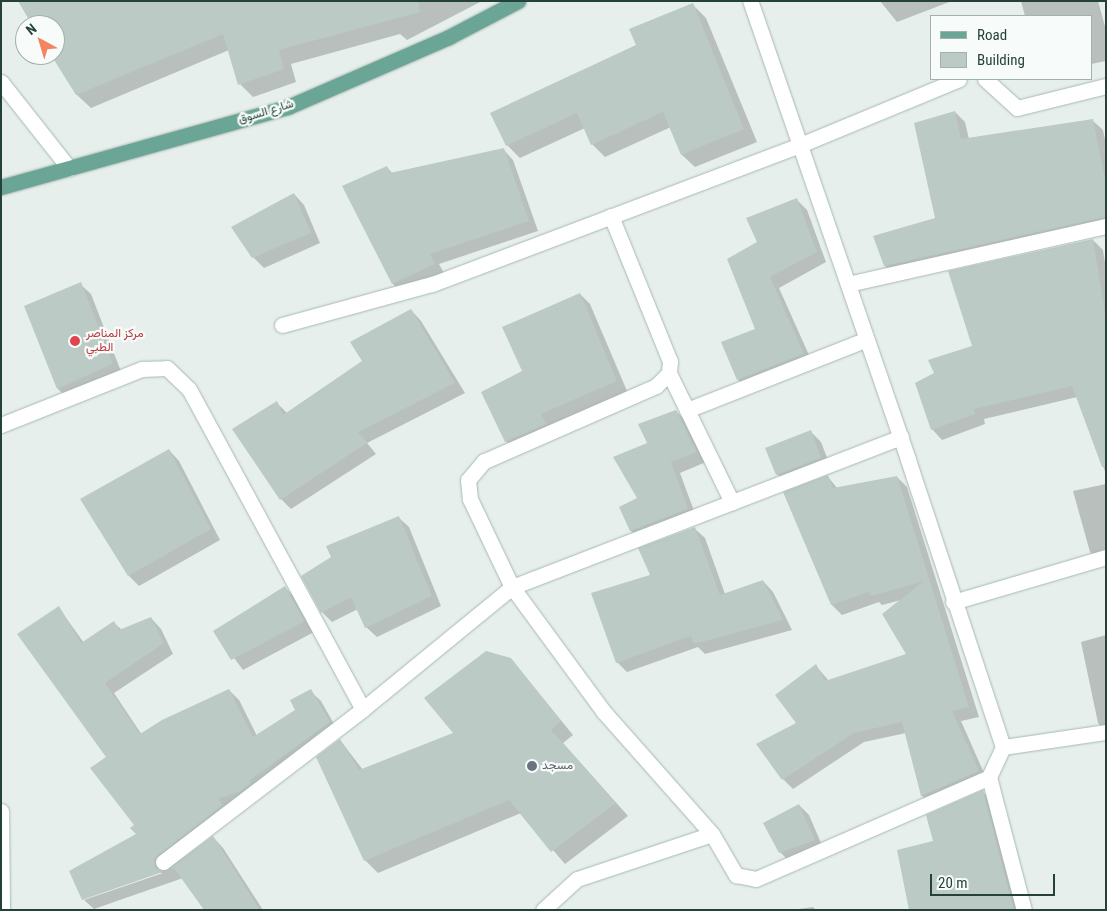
<!DOCTYPE html>
<meta charset="utf-8">
<style>
body{margin:0}
#map{position:relative;width:1107px;height:911px;overflow:hidden;background:#e6efeb;font-family:"Roboto Condensed",Vazirmatn,sans-serif}
div>[style]{position:absolute}
[style*='--x']{left:calc(var(--x)*1px);top:calc(var(--y)*1px);width:calc(var(--w)*1px);rotate:calc(var(--a)*1deg)}
.shadow>*{inset:0;background:#0003}
.building>*{inset:0;background:#bbcac4}
.roads{filter:drop-shadow(0 0 1px #a8b8b2) drop-shadow(0 0 1px #a8b8b2)}
.minor>*{height:15px;margin:-7.5px;padding:0 7.5px;transform-origin:7.5px;border-radius:7.5px;background:#fff}
.primary>*{height:15px;margin:-7.5px;padding:0 7.5px;transform-origin:7.5px;border-radius:7.5px;background:#6aa596}
.dots>*{width:14px;height:14px;translate:-50% -50%;box-sizing:border-box;border:2px solid #f7fbf9;border-radius:50%}
span{translate:-50% -50%;white-space:nowrap;text-align:center;line-height:1.15;-webkit-text-stroke:4.5px #f7fbf9;paint-order:stroke}
.street-label{font-size:12px;color:#24423a}
.health-label{font-size:12px;color:#be3a42}
.left{translate:0 -50%;text-align:left}
.worship-label{font-size:12px;color:#5b616d}
.frame{position:absolute;inset:0;border:2px solid #24423a;pointer-events:none}
.legend{position:absolute;left:930px;top:15px;width:162px;height:65px;box-sizing:border-box;background:#f7fbf9;border:1px solid #a3b1ad;margin:0;padding:6px 9px;list-style:none;font-size:15px;color:#24423a}
.legend li{display:flex;align-items:center;gap:10px;height:25px}
.legend b{width:25px;border:1px solid #a3b1ad}
.north{position:absolute;left:15px;top:15px;width:50px;height:50px;box-sizing:border-box;background:#f7fbf9;border:1px solid #a3b1ad;border-radius:50%;rotate:321deg;font-size:14px;font-weight:700;line-height:20px;text-align:center;color:#24423a}
.north::after{content:'';display:block;margin:auto;width:18px;height:22px;background:#f4845f;clip-path:polygon(50% 0,100% 100%,50% 72%,0 100%)}
.scale{position:absolute;left:930px;top:874px;width:125px;height:22px;box-sizing:border-box;border:2px solid #24423a;border-top:0;padding-left:6px;font-size:15px;line-height:18px;white-space:nowrap;color:#24423a;-webkit-text-stroke:4px #f7fbf9;paint-order:stroke}
</style>
<div id="map">
<div class="shadow">
<i style="clip-path:polygon(19px 1px,482px 1px,407px 40px,400px 34px,291px 64px,296px 82px,253px 97px,240px 84px,229px 50px,91px 108px,77px 95px,53px 55px,55px 25px,34px 25px)"></i>
<i style="clip-path:polygon(880px 1px,952px 1px,897px 22px)"></i>
<i style="clip-path:polygon(1021px 1px,1098px 1px,1106px 30px,1106px 61px,1091px 64px,1091px 16px,1025px 16px)"></i>
<i style="clip-path:polygon(693px 5px,706px 18px,757px 142px,695px 167px,682px 155px,671px 127px,605px 157px,592px 144px,585px 128px,520px 158px,507px 145px)"></i>
<i style="clip-path:polygon(955px 112px,965px 122px,969px 139px,1092px 120px,1103px 130px,1106px 145px,1106px 229px,896px 276px,885px 266px,937px 219px)"></i>
<i style="clip-path:polygon(503px 149px,513px 160px,538px 231px,439px 264px,445px 275px,403px 294px,393px 284px,387px 167px,392px 173px)"></i>
<i style="clip-path:polygon(294px 194px,304px 205px,320px 243px,264px 268px,253px 257px)"></i>
<i style="clip-path:polygon(797px 200px,807px 210px,826px 262px,779px 288px,813px 364px,748px 390px,738px 380px,757px 329px,759px 243px)"></i>
<i style="clip-path:polygon(1093px 240px,1103px 250px,1106px 269px,1106px 474px,1077px 397px,984px 419px,985px 424px,942px 440px,932px 429px,936px 374px,973px 347px)"></i>
<i style="clip-path:polygon(80px 284px,91px 294px,122px 374px,68px 399px,58px 389px,26px 307px)"></i>
<i style="clip-path:polygon(580px 294px,590px 304px,627px 391px,516px 451px,506px 441px)"></i>
<i style="clip-path:polygon(411px 310px,421px 321px,465px 393px,367px 443px,376px 454px,291px 509px,281px 499px,277px 403px,287px 413px,364px 361px)"></i>
<i style="clip-path:polygon(676px 411px,686px 421px,706px 462px,680px 473px,697px 519px,642px 541px,631px 531px,621px 507px,639px 499px,649px 444px)"></i>
<i style="clip-path:polygon(811px 432px,821px 442px,831px 468px,787px 485px,777px 474px)"></i>
<i style="clip-path:polygon(169px 450px,179px 461px,220px 540px,139px 586px,129px 576px)"></i>
<i style="clip-path:polygon(828px 477px,838px 489px,897px 477px,907px 487px,979px 717px,961px 721px,988px 782px,933px 806px,922px 796px,906px 733px,864px 742px,793px 789px,783px 779px,816px 666px,829px 681px,907px 655px,901px 600px,882px 605px,879px 602px,842px 615px,832px 605px)"></i>
<i style="clip-path:polygon(1106px 484px,1106px 561px,1100px 562px,1090px 552px,1073px 491px)"></i>
<i style="clip-path:polygon(398px 517px,409px 527px,441px 606px,377px 637px,366px 627px,358px 609px,332px 622px,322px 612px)"></i>
<i style="clip-path:polygon(694px 528px,705px 538px,725px 594px,763px 581px,773px 592px,792px 630px,705px 654px,698px 647px,627px 672px,617px 662px,651px 575px)"></i>
<i style="clip-path:polygon(285px 587px,295px 598px,314px 632px,243px 670px,214px 631px)"></i>
<i style="clip-path:polygon(59px 608px,84px 643px,114px 623px,122px 630px,151px 618px,161px 629px,173px 654px,114px 693px,142px 735px,229px 690px,239px 700px,257px 736px,296px 710px,310px 691px,321px 701px,339px 733px,167px 865px,166px 871px,213px 837px,223px 848px,263px 910px,206px 910px,183px 878px,94px 909px,84px 900px,163px 873px,71px 872px,138px 834px,107px 758px)"></i>
<i style="clip-path:polygon(1106px 635px,1106px 732px,1098px 723px,1081px 642px)"></i>
<i style="clip-path:polygon(511px 659px,573px 735px,563px 743px,628px 816px,565px 864px,521px 813px,378px 873px,365px 860px,340px 740px,363px 770px,455px 734px)"></i>
<i style="clip-path:polygon(982px 791px,993px 802px,1021px 910px,910px 910px,934px 842px)"></i>
<i style="clip-path:polygon(799px 805px,809px 815px,824px 850px,790px 862px,780px 852px)"></i>
<i style="clip-path:polygon(813px 907px,816px 910px,791px 910px)"></i>
</div>
<div class="building">
<i style="clip-path:polygon(18px 1px,418px 1px,420px 12px,279px 50px,284px 69px,238px 85px,223px 34px,76px 95px,51px 55px,55px 55px,55px 25px,32px 25px)"></i>
<i style="clip-path:polygon(693px 3px,744px 129px,681px 155px,663px 112px,591px 145px,577px 113px,506px 146px,490px 113px,636px 45px,629px 29px)"></i>
<i style="clip-path:polygon(955px 111px,961px 139px,1093px 119px,1106px 184px,1106px 217px,884px 266px,873px 236px,935px 218px,914px 123px)"></i>
<i style="clip-path:polygon(504px 148px,529px 221px,430px 254px,435px 264px,392px 284px,342px 186px,387px 166px,390px 173px)"></i>
<i style="clip-path:polygon(294px 193px,311px 233px,252px 258px,231px 227px)"></i>
<i style="clip-path:polygon(797px 198px,817px 252px,770px 277px,804px 354px,737px 380px,721px 342px,755px 329px,727px 259px,757px 242px,746px 218px)"></i>
<i style="clip-path:polygon(1093px 239px,1106px 318px,1106px 466px,1102px 467px,1072px 386px,974px 409px,975px 414px,931px 430px,915px 383px,934px 373px,928px 360px,972px 346px,948px 271px)"></i>
<i style="clip-path:polygon(81px 282px,113px 364px,57px 389px,24px 306px)"></i>
<i style="clip-path:polygon(580px 293px,617px 381px,541px 414px,546px 424px,505px 442px,481px 392px,522px 371px,502px 327px)"></i>
<i style="clip-path:polygon(411px 309px,455px 383px,358px 432px,367px 443px,280px 500px,232px 429px,277px 401px,283px 415px,362px 361px,350px 342px)"></i>
<i style="clip-path:polygon(676px 410px,697px 452px,671px 462px,688px 509px,630px 531px,619px 507px,637px 498px,613px 457px,647px 443px,638px 424px)"></i>
<i style="clip-path:polygon(811px 430px,821px 458px,776px 475px,765px 448px)"></i>
<i style="clip-path:polygon(169px 449px,211px 529px,128px 576px,80px 499px)"></i>
<i style="clip-path:polygon(828px 475px,833px 488px,897px 476px,969px 707px,952px 711px,979px 771px,921px 796px,902px 722px,854px 733px,782px 780px,756px 744px,796px 723px,775px 695px,816px 664px,825px 681px,906px 654px,882px 614px,924px 581px,871px 596px,869px 592px,831px 605px,783px 492px)"></i>
<i style="clip-path:polygon(399px 516px,432px 596px,365px 628px,351px 597px,321px 613px,301px 576px,331px 557px,326px 546px)"></i>
<i style="clip-path:polygon(695px 527px,720px 595px,763px 580px,783px 620px,694px 644px,691px 636px,616px 663px,591px 593px,650px 575px,638px 548px)"></i>
<i style="clip-path:polygon(285px 586px,305px 621px,231px 660px,213px 631px)"></i>
<i style="clip-path:polygon(59px 606px,81px 643px,114px 621px,119px 630px,151px 617px,164px 643px,105px 683px,140px 734px,162px 720px,229px 689px,253px 737px,295px 710px,290px 700px,311px 689px,330px 722px,250px 780px,251px 783px,241px 791px,218px 799px,223px 805px,154px 859px,156px 868px,165px 871px,213px 836px,260px 910px,204px 910px,174px 868px,82px 900px,69px 871px,136px 834px,130px 828px,134px 825px,90px 768px,106px 757px,17px 634px)"></i>
<i style="clip-path:polygon(486px 651px,511px 658px,561px 721px,551px 730px,616px 803px,551px 852px,509px 800px,364px 861px,316px 757px,340px 739px,359px 770px,453px 733px,424px 698px)"></i>
<i style="clip-path:polygon(983px 790px,1014px 910px,909px 910px,897px 850px,933px 841px,926px 815px)"></i>
<i style="clip-path:polygon(799px 804px,815px 840px,779px 853px,763px 823px)"></i>
</div>
<div class="roads">
<div class="minor">
<i style="--x:985;--y:79;--w:43;--a:42.2"></i>
<i style="--x:1017;--y:108;--w:92;--a:-13.9"></i>
<i style="--x:1;--y:82;--w:110;--a:51.7"></i>
<i style="--x:611;--y:216;--w:157;--a:67.9"></i>
<i style="--x:670;--y:361;--w:12;--a:95"></i>
<i style="--x:669;--y:373;--w:18;--a:135"></i>
<i style="--x:656;--y:386;--w:188;--a:156.4"></i>
<i style="--x:484;--y:461;--w:25;--a:130"></i>
<i style="--x:468;--y:480;--w:19;--a:84"></i>
<i style="--x:470;--y:499;--w:98;--a:64.5"></i>
<i style="--x:512;--y:587;--w:154;--a:53.7"></i>
<i style="--x:603;--y:711;--w:164;--a:48.5"></i>
<i style="--x:712;--y:834;--w:48;--a:59.7"></i>
<i style="--x:736;--y:875;--w:20;--a:11"></i>
<i style="--x:756;--y:879;--w:254;--a:-23.6"></i>
<i style="--x:989;--y:777;--w:33;--a:-65"></i>
<i style="--x:1003;--y:747;--w:303;--a:-108.3"></i>
<i style="--x:908;--y:459;--w:484;--a:-109"></i>
<i style="--x:848;--y:284;--w:264;--a:-12.7"></i>
<i style="--x:282;--y:325;--w:156;--a:-15.3"></i>
<i style="--x:432;--y:284;--w:393;--a:-20.7"></i>
<i style="--x:800;--y:145;--w:172;--a:-22.5"></i>
<i style="--x:669;--y:373;--w:144;--a:64"></i>
<i style="--x:687;--y:410;--w:193;--a:-21.5"></i>
<i style="--x:1;--y:425;--w:152;--a:-21.7"></i>
<i style="--x:142;--y:369;--w:25;--a:-2"></i>
<i style="--x:167;--y:368;--w:30;--a:44"></i>
<i style="--x:189;--y:389;--w:364;--a:61.5"></i>
<i style="--x:953;--y:602;--w:159;--a:-16.4"></i>
<i style="--x:1003;--y:747;--w:104;--a:-8.3"></i>
<i style="--x:989;--y:777;--w:138;--a:75.3"></i>
<i style="--x:1;--y:811;--w:99;--a:89.4"></i>
<i style="--x:163;--y:862;--w:252;--a:-37.4"></i>
<i style="--x:363;--y:709;--w:193;--a:-39.3"></i>
<i style="--x:512;--y:587;--w:417;--a:-21.1"></i>
<i style="--x:543;--y:910;--w:46;--a:-42.4"></i>
<i style="--x:577;--y:879;--w:142;--a:-18.4"></i>
</div>
<div class="primary">
<i style="--x:1;--y:187;--w:298;--a:-15.6"></i>
<i style="--x:288;--y:107;--w:176;--a:-23.5"></i>
<i style="--x:449;--y:37;--w:78;--a:-27.6"></i>
</div>
</div>
<div class="dots">
<i style="left:75px;top:341px;background:#e0444e"></i>
<i style="left:532px;top:766px;background:#6b7280"></i>
</div>
<div class="street-label">
<span style="left:266px;top:112px;rotate:-17deg">شارع السوق</span>
</div>
<div class="health-label">
<span class="left" style="left:86px;top:341px">مركز المناصر<br>الطبي</span>
</div>
<div class="worship-label">
<span class="left" style="left:542px;top:766px">مسجد</span>
</div>
<div class="frame"></div>
<ul class="legend">
<li><b style="height:6px;background:#6aa596"></b>Road</li>
<li><b style="height:14px;background:#bbcac4"></b>Building</li>
</ul>
<div class="north">N</div>
<div class="scale">20 m</div>
</div>
